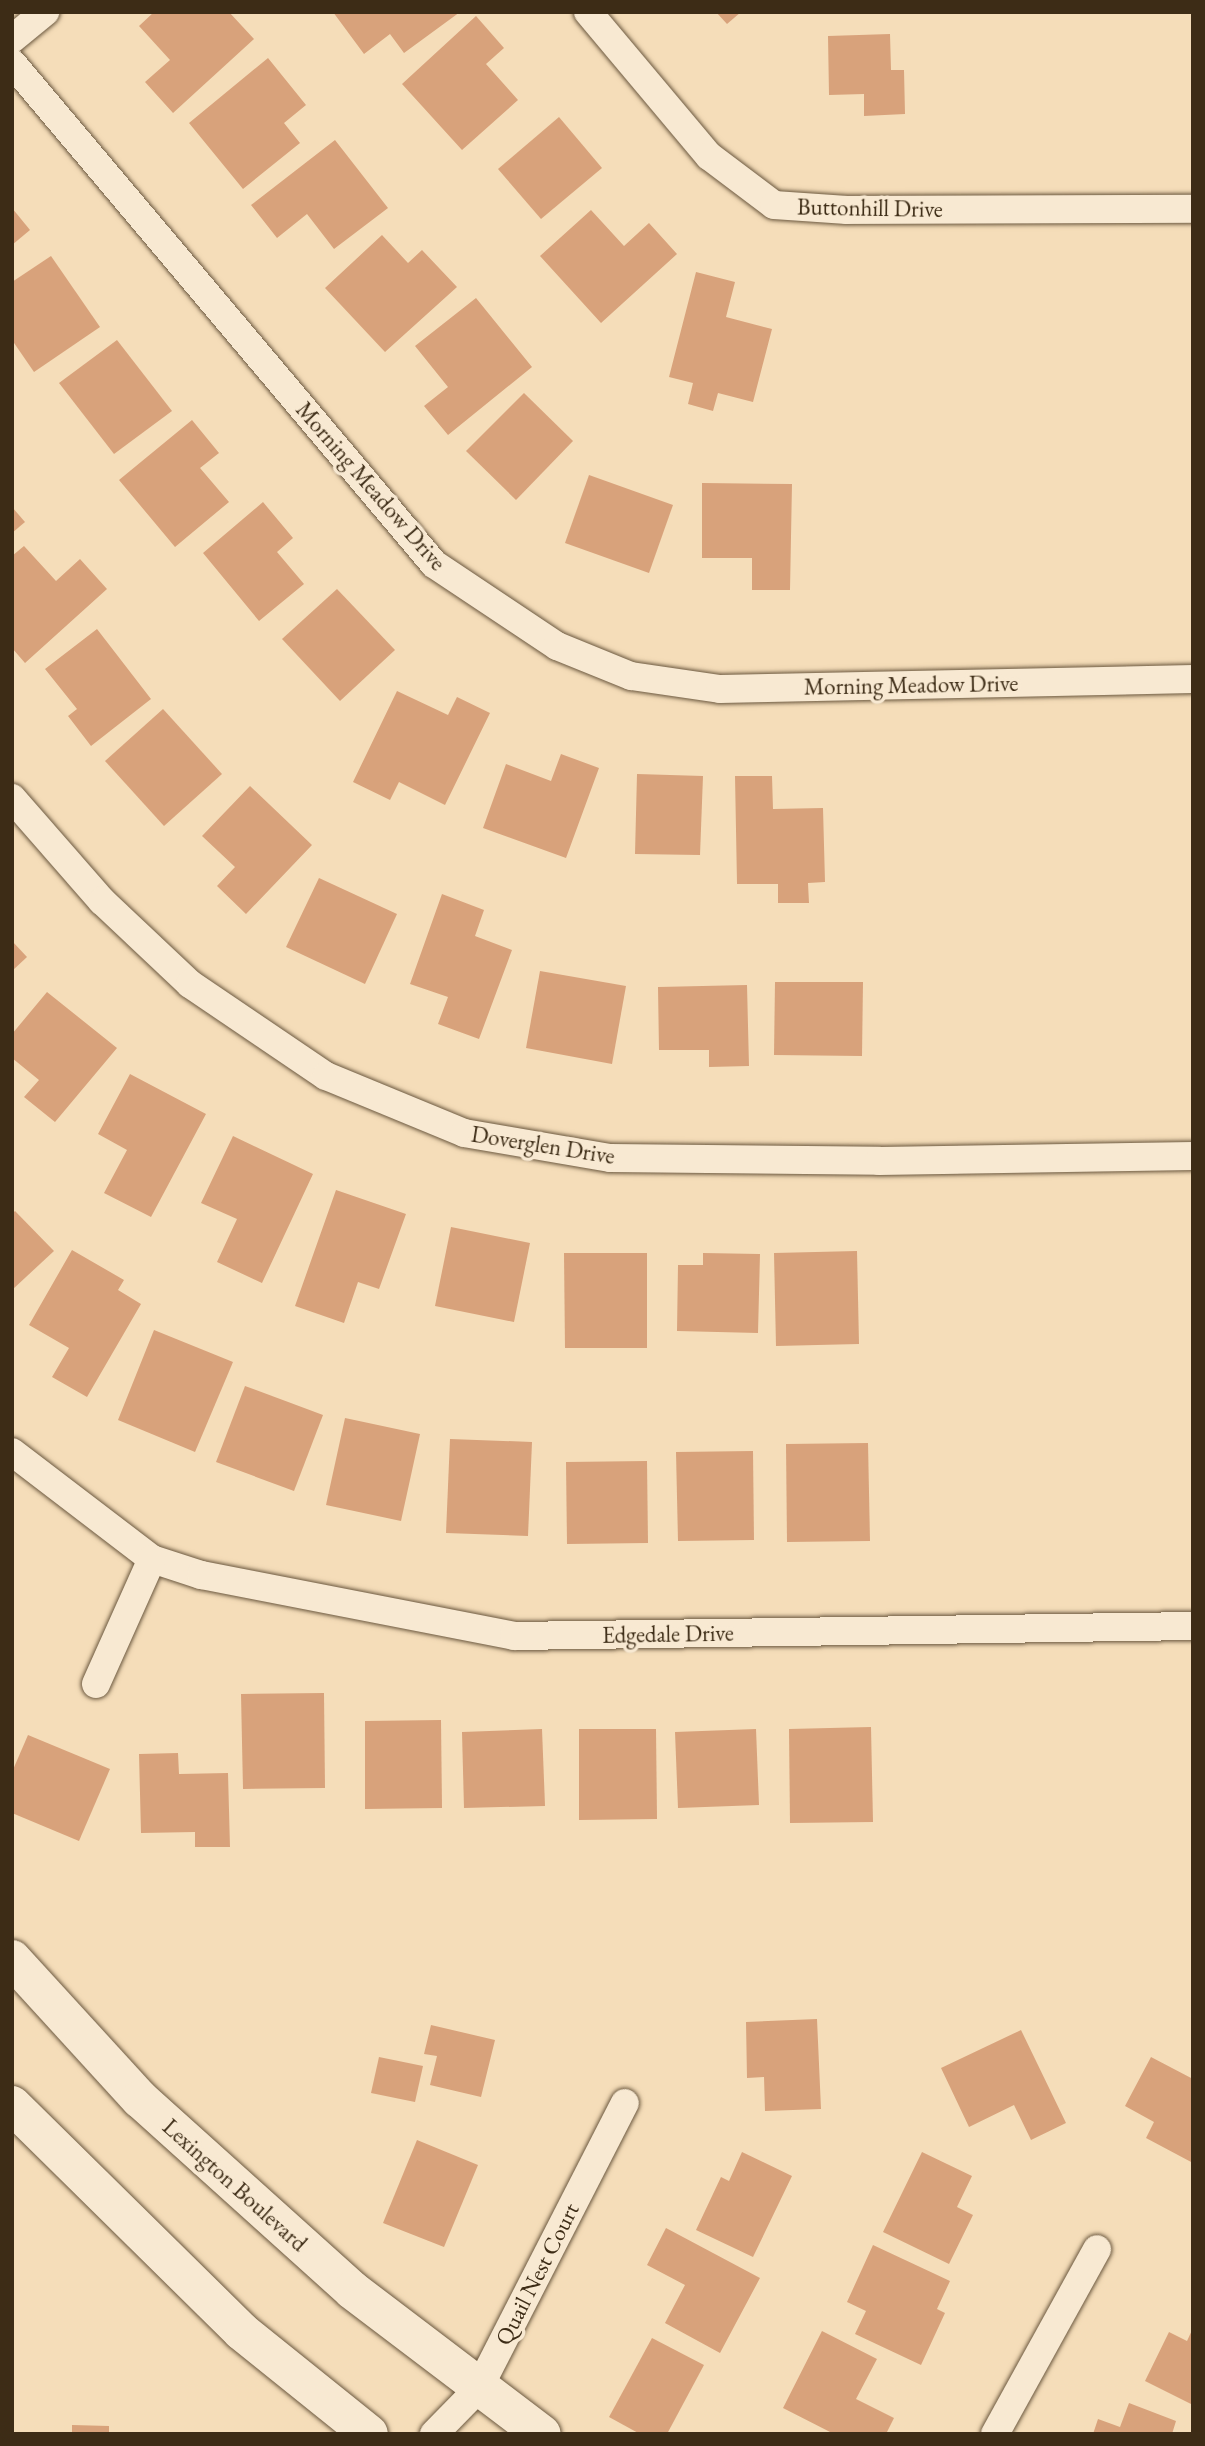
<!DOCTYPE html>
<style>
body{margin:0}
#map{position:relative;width:1205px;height:2446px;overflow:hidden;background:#f5ddb9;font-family:"EB Garamond",serif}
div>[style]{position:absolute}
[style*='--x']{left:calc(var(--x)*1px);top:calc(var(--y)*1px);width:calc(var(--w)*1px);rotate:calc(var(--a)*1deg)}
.building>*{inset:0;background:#d8a27b}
.roads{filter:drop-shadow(0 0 2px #6b583f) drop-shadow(0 0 2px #6b583f)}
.street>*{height:28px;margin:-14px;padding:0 14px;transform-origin:14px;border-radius:14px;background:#f8e9d2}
.secondary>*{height:38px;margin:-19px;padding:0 19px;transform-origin:19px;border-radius:19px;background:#f8e9d2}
span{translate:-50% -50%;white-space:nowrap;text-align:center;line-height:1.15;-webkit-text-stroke:7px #f8e9d2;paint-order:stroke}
.street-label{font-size:23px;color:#3d2c16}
.frame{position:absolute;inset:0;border:14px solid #3d2c16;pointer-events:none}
</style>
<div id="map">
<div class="building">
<i style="clip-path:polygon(154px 12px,229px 12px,254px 39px,173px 113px,145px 82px,170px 60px,139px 26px)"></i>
<i style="clip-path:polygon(333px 12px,460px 12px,404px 53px,390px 34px,364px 54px)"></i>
<i style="clip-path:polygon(716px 12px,741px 12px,727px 24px)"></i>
<i style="clip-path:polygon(476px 16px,504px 48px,486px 64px,518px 100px,462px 150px,402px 84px)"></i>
<i style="clip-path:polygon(890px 34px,891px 70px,904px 70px,905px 114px,864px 116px,864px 94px,829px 95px,828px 36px)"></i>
<i style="clip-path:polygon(268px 58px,306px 105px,284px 123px,300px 143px,243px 189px,189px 123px)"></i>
<i style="clip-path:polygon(559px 117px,602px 168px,541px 219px,498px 169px)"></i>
<i style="clip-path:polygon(335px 140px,388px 208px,334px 249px,307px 214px,277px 238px,251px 205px)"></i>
<i style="clip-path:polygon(12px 208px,30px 230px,12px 245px)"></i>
<i style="clip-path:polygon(591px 210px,624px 246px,649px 223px,677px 254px,601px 323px,540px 256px)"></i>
<i style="clip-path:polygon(382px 235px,408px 263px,422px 250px,457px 287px,385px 352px,325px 288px)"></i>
<i style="clip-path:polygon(51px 256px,100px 327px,34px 372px,12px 340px,12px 282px)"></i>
<i style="clip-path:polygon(696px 272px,735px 282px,726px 317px,772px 329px,753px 402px,718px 393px,713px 411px,688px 404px,693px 383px,669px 377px)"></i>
<i style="clip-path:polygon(476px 298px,532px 367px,448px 435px,424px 406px,448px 387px,415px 346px)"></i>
<i style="clip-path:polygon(117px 340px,172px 411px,114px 454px,59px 383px)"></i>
<i style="clip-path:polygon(524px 393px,573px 441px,516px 500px,466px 451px)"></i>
<i style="clip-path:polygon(192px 420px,219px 453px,200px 468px,229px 502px,175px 547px,119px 480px)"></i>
<i style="clip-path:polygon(589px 475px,673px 505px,649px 573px,565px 543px)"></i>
<i style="clip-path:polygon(702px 483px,792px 484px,790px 590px,752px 590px,752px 558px,702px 558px)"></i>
<i style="clip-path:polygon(263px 502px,293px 538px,277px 552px,304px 584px,259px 621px,203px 553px)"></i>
<i style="clip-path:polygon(12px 507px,25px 522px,12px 533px)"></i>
<i style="clip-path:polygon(24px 546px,56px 581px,80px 559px,107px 589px,25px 663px,12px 648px,12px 556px)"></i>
<i style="clip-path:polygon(337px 589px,395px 650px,340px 701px,282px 639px)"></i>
<i style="clip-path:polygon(97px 629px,151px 699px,91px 746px,68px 716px,77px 709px,45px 669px)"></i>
<i style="clip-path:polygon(397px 691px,448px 715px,457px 697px,490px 713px,445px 805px,399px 782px,390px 800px,353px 782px)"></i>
<i style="clip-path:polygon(163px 709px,222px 774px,164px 826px,105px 761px)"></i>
<i style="clip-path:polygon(561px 754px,599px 768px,566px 858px,483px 828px,506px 764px,551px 781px)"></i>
<i style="clip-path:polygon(637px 774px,703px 776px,700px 855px,635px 854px)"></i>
<i style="clip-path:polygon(735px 776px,772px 776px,773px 809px,823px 808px,825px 882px,808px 883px,809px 903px,778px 903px,778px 884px,737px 884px)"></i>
<i style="clip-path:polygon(250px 786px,312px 845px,246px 914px,217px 886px,235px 867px,202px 836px)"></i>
<i style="clip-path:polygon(319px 878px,397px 914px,365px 984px,286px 947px)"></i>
<i style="clip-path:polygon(442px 894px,484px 910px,475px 936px,512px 950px,479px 1039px,438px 1024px,448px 997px,410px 984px)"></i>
<i style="clip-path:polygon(12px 941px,27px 957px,12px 971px)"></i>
<i style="clip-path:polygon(540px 971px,626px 986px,612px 1064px,526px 1048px)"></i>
<i style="clip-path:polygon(775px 982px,863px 982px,862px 1056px,774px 1055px)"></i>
<i style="clip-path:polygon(747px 985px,749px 1066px,709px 1067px,709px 1050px,659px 1050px,658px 987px)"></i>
<i style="clip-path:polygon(47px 992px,117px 1048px,55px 1122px,24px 1097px,39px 1080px,12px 1058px,12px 1034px)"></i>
<i style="clip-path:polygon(130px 1074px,206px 1114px,151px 1217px,104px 1193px,127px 1150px,98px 1134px)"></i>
<i style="clip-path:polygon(233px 1136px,313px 1174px,262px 1283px,217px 1262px,237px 1219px,201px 1203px)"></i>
<i style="clip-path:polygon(336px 1190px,406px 1214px,379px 1289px,358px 1282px,344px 1323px,295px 1306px)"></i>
<i style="clip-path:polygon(15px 1211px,54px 1251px,12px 1290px,12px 1214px)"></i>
<i style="clip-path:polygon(451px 1227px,530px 1243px,514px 1322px,435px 1306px)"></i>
<i style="clip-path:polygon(72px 1250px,124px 1280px,118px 1290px,141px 1304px,87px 1397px,52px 1377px,69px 1348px,29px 1325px)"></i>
<i style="clip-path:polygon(857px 1251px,859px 1344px,776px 1346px,774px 1253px)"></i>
<i style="clip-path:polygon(564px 1253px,647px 1253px,647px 1348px,565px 1348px)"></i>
<i style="clip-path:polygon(703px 1253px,760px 1254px,758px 1333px,677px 1331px,678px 1265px,703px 1265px)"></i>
<i style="clip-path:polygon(154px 1330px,233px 1362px,195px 1452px,118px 1420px)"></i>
<i style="clip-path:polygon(245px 1386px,323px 1415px,294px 1491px,216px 1462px)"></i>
<i style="clip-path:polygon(345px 1418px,420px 1434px,401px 1521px,326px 1505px)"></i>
<i style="clip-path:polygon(450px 1439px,532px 1442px,528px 1536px,446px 1533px)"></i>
<i style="clip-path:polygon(868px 1443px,870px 1541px,787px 1542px,786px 1444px)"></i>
<i style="clip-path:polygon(753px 1451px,754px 1540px,678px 1541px,676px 1452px)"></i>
<i style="clip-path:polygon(647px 1461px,648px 1543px,567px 1544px,566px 1462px)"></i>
<i style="clip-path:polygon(324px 1693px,325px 1788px,243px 1789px,241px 1694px)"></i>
<i style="clip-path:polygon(441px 1720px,442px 1808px,365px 1809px,365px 1721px)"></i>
<i style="clip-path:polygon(871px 1727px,873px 1822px,790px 1823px,789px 1729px)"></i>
<i style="clip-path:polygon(542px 1729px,545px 1806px,464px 1808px,462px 1732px)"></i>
<i style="clip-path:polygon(579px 1729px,656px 1729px,657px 1819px,579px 1820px)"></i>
<i style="clip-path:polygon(756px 1729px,759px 1805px,678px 1808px,675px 1732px)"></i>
<i style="clip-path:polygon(28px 1735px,110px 1769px,79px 1841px,12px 1813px,12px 1772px)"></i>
<i style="clip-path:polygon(178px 1753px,179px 1774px,228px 1773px,230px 1847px,195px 1847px,195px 1832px,141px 1833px,139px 1754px)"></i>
<i style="clip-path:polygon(817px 2019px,821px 2109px,765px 2111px,764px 2077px,747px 2078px,746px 2022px)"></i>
<i style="clip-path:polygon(431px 2025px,495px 2040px,481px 2097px,430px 2085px,437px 2056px,424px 2054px)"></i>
<i style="clip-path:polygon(1021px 2030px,1066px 2123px,1031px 2140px,1014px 2105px,969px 2127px,941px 2068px)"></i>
<i style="clip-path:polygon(379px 2057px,423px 2066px,415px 2102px,371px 2093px)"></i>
<i style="clip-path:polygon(1151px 2057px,1193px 2079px,1193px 2163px,1146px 2138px,1154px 2122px,1125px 2106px)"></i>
<i style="clip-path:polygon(417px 2140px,478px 2165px,444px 2247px,383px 2223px)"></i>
<i style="clip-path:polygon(742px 2152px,792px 2176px,753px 2257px,696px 2230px,721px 2177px,729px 2181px)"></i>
<i style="clip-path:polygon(922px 2152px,972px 2176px,957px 2207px,973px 2215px,949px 2264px,883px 2232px)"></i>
<i style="clip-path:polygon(666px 2228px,760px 2278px,720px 2353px,665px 2323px,685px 2285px,647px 2265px)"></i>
<i style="clip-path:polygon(873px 2245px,950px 2281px,937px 2309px,945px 2313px,921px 2365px,855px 2334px,866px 2311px,847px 2302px)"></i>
<i style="clip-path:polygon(1193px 2328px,1193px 2405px,1145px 2381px,1169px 2332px,1187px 2341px)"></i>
<i style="clip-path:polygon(822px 2331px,877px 2359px,856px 2399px,894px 2418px,886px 2434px,834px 2434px,783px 2408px)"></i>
<i style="clip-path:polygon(652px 2338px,704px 2365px,667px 2434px,640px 2434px,609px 2417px)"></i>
<i style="clip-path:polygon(1129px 2403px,1176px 2421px,1172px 2434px,1093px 2434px,1098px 2419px,1120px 2427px)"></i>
<i style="clip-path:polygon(72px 2425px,109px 2426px,109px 2434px,72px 2434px)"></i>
</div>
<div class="roads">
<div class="street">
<i style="--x:588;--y:12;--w:188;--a:50"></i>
<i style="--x:709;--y:156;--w:81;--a:37"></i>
<i style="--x:774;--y:205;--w:73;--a:3.9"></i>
<i style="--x:847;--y:210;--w:346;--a:-0.2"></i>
<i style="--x:12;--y:39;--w:43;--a:-39.3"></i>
<i style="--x:12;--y:63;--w:655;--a:49.89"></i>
<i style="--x:434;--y:564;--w:148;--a:33.7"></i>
<i style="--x:557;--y:646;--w:80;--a:22.1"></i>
<i style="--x:631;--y:676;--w:90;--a:8.3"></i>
<i style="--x:720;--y:689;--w:473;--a:-1.2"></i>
<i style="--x:12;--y:798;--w:137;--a:48.9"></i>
<i style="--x:102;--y:901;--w:121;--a:43.3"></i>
<i style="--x:190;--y:984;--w:164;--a:34.1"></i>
<i style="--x:326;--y:1076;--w:149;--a:22.4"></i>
<i style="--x:464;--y:1133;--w:148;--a:9.7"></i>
<i style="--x:610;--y:1158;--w:269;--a:0.6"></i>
<i style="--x:879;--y:1161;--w:314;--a:-0.9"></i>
<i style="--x:12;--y:1452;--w:176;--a:37.4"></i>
<i style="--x:152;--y:1559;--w:52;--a:18.1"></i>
<i style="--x:201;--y:1575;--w:319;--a:11"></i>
<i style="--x:514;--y:1636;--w:679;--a:-0.84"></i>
<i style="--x:96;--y:1684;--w:137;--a:-65.9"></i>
<i style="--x:434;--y:2434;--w:64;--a:-45.6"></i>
<i style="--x:479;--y:2388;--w:320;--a:-62.9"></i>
<i style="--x:995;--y:2434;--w:211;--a:-61.1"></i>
</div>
<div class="secondary">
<i style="--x:12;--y:1959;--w:190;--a:47.6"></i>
<i style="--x:140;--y:2099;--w:285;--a:42"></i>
<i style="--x:352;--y:2290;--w:238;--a:37.2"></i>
<i style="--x:12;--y:2105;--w:322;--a:44.6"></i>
<i style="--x:241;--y:2331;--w:164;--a:38.8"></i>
</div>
</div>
<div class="street-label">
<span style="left:870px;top:208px;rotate:1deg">Buttonhill Drive</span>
<span style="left:371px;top:486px;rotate:49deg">Morning Meadow Drive</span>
<span style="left:911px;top:685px;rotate:-1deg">Morning Meadow Drive</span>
<span style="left:543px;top:1145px;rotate:9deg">Doverglen Drive</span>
<span style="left:668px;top:1634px;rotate:-1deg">Edgedale Drive</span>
<span style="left:235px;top:2185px;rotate:42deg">Lexington Boulevard</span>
<span style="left:537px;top:2274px;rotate:-63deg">Quail Nest Court</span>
</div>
<div class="frame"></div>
</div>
